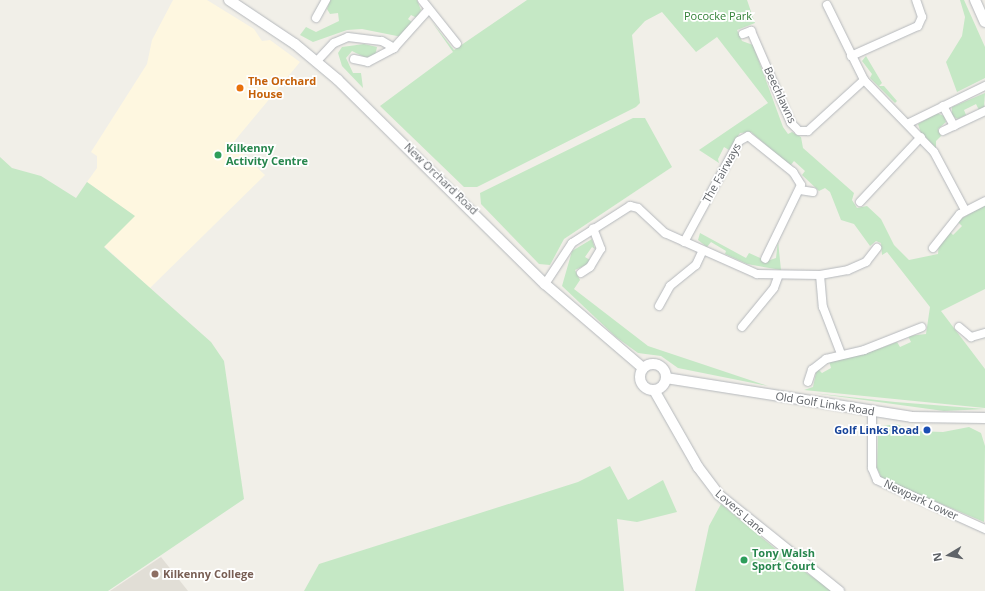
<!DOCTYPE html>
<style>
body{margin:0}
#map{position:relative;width:985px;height:591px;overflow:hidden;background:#f1efe8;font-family:"Open Sans",sans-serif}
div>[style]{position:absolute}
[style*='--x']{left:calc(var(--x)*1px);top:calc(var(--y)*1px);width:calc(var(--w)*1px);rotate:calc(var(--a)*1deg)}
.commercial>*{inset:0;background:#fef7e0}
.education>*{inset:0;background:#e1ded6}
.green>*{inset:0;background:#c5e8c5}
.roads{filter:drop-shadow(0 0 1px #b5b8bc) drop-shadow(0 0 1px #b5b8bc)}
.minor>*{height:8px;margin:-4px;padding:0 4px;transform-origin:4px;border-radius:4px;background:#fff}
.tertiary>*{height:10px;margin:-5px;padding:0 5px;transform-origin:5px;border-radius:5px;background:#fff}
.tertiary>.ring{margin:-5px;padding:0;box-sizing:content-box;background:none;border:10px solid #fff;border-radius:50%}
.dots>*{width:11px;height:11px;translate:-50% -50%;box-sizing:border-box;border:2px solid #fff;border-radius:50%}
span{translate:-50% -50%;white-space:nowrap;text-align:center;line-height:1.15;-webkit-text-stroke:3.5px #fff;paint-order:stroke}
.park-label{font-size:11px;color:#348238}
.food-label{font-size:11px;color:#c56008;font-weight:700}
.left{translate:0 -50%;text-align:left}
.street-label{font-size:11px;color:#5f6368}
.leisure-label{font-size:11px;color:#27864d;font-weight:700}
.transit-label{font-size:11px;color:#164399;font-weight:700}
.right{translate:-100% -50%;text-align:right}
.education-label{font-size:11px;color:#785e54;font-weight:700}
.north{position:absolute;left:929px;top:535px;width:40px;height:40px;-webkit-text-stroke:3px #fff;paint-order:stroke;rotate:260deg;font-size:11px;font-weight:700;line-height:16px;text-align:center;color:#5f6368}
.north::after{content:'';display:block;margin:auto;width:14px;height:18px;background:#5f6368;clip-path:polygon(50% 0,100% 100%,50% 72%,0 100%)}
</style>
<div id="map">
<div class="commercial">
<i style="clip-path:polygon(173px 0,207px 0,254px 29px,262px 41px,270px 40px,300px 62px,232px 144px,265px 175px,150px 288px,104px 246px,134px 216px,87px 182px,97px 168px,97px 156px,91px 152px,147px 64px,152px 40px)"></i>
</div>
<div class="education">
<i style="clip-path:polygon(161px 557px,188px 591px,110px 591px)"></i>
</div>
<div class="green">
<i style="clip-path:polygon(330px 0,417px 0,421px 10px,417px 18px,411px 15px,408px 19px,413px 23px,402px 37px,362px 29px,347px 30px,313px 42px,300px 35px,306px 27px,316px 32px,339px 21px,338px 13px,330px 14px,327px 9px)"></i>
<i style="clip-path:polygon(527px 0,747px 0,755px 23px,737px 30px,742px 41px,753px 45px,783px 127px,788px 134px,792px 132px,801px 137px,803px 148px,854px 193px,852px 200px,857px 208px,867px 206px,881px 219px,894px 245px,909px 260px,938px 254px,939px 242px,949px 231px,953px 235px,962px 226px,957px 221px,985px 205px,985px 289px,941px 311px,985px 369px,985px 408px,804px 390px,813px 387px,817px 368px,822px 373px,831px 368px,829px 361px,864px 354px,897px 342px,900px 347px,911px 342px,908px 336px,926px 334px,930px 307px,887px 252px,882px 255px,881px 243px,876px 241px,870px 246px,854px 224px,841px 220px,830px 192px,825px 188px,819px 191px,802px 175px,805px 171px,794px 161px,790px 166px,751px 132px,740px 133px,729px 150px,724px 147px,718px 159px,719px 163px,699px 150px,768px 103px,717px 37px,696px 52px,662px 12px,645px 21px,632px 35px,640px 103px,636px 107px,477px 187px,464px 187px,380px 106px,453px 52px,432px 22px,454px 50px)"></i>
<i style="clip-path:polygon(960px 0,964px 0,985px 47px,985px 78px,957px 92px,946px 62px,962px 36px,965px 17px)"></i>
<i style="clip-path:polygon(364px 44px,377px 47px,375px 56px,368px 59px,352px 51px,346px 58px,353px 73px,361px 73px,363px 88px,342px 66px,338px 53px,342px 47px)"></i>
<i style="clip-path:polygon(866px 56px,882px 83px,879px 86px,884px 86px,897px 101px,895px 103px,870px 78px,872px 74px,862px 61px)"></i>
<i style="clip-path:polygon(985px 93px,984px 107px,979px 110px,976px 104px,964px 110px,966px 115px,958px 119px,952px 116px,952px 107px)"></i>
<i style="clip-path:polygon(937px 113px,944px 116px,946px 122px,938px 129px,941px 136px,936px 141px,936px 148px,921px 133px,918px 124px)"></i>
<i style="clip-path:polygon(633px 118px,645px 118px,672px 167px,564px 239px,550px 265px,539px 264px,481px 204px,480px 193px)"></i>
<i style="clip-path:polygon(0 157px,12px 168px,41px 176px,76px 198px,87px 182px,135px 216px,104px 247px,211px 342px,224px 361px,244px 499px,108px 591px,0 591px)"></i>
<i style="clip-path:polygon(700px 233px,746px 258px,749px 253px,767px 261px,776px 258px,778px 241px,781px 270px,747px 264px,725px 254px,726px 251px,711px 242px,707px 247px,698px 240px)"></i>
<i style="clip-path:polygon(592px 239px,595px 249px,592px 247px,585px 257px,590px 260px,588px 264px,575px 270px,580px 280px,574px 289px,648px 346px,768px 386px,678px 368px,661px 356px,638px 353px,616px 337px,562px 286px,572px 251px)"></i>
<i style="clip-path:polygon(813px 393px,895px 402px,985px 409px,944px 411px)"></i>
<i style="clip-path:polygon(896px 424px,915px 431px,943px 432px,969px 427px,981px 433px,985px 446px,984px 522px,882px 479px,877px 468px,878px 430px,883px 426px)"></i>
<i style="clip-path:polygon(610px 466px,628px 500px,663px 480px,677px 512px,637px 522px,617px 519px,624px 591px,304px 591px,319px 564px,578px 482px)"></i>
<i style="clip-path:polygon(721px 504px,795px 565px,833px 591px,695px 591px,709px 526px)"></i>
</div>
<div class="roads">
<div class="minor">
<i style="--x:422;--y:0;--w:56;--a:51.5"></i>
<i style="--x:827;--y:5;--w:84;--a:63.7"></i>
<i style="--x:864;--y:80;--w:100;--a:45.8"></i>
<i style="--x:934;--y:152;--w:66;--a:61.9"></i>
<i style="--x:316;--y:18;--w:21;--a:-61"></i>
<i style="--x:743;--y:34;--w:9;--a:-21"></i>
<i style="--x:751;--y:31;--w:100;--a:66.5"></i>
<i style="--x:791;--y:123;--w:11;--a:45"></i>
<i style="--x:799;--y:131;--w:9;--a:0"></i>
<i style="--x:808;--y:131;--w:76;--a:-42.3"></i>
<i style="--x:851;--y:56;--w:73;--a:-24.1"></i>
<i style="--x:918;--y:26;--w:10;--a:-66"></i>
<i style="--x:922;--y:17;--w:18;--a:-109"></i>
<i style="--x:354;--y:59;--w:14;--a:12"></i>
<i style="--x:368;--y:62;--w:30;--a:-28"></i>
<i style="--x:394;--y:48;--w:52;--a:-48.1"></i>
<i style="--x:316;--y:62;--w:26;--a:-47"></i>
<i style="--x:334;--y:43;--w:15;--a:-23"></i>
<i style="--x:348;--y:37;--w:34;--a:7"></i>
<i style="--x:382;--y:41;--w:14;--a:30"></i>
<i style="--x:943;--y:106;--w:23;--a:61"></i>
<i style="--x:909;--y:123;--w:85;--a:-26"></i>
<i style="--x:943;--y:131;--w:47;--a:-25.5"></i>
<i style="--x:800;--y:190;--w:13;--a:9"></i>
<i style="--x:860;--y:202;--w:89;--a:-46.8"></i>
<i style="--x:684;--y:242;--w:115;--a:-61.4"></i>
<i style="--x:739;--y:141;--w:10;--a:-29"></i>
<i style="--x:748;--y:136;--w:58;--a:38.7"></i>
<i style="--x:793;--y:172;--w:15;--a:58"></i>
<i style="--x:801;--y:185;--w:82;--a:115.9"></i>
<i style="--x:933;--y:248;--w:43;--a:-51.5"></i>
<i style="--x:960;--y:214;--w:28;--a:-27"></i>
<i style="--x:581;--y:273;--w:11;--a:-34"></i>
<i style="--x:590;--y:267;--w:21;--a:-59"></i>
<i style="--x:601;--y:249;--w:22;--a:-111"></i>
<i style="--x:820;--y:275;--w:32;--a:85"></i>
<i style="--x:823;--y:307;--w:50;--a:69"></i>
<i style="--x:545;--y:284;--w:49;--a:-56.6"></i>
<i style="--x:572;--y:243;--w:69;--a:-32.5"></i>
<i style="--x:630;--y:206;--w:8;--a:14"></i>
<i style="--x:638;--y:208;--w:37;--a:43"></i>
<i style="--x:665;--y:233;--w:101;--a:24"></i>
<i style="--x:757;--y:274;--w:63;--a:0.9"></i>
<i style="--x:820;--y:275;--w:28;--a:-10"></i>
<i style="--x:848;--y:270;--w:20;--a:-24"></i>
<i style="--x:866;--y:262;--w:18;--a:-52"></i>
<i style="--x:659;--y:306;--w:23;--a:-61"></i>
<i style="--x:670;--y:286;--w:33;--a:-39"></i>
<i style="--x:696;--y:265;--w:14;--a:-65"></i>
<i style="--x:742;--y:327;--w:50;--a:-50.6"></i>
<i style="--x:774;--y:288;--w:12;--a:-70"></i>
<i style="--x:959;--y:327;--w:16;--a:40"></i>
<i style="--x:971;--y:337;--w:15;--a:-16"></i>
<i style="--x:808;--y:382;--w:13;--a:-72"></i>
<i style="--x:812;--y:370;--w:18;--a:-38"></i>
<i style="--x:826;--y:359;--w:39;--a:-13"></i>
<i style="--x:864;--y:350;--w:62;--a:-21.6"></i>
<i style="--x:872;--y:412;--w:56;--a:90"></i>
<i style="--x:872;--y:468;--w:13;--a:67"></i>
<i style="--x:877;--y:480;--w:119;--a:24.4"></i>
</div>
<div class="tertiary">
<i style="--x:229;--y:0;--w:79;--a:33.7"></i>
<i style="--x:295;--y:44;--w:56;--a:39.9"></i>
<i style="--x:338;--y:80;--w:291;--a:44.6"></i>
<i style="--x:545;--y:284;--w:129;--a:40.6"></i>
<i style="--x:975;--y:0;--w:24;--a:66"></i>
<i class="ring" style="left:640px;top:364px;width:16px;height:16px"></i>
<i style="--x:666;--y:378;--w:248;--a:9"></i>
<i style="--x:911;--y:417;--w:74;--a:0.8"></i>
<i style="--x:654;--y:390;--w:89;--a:60.3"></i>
<i style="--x:698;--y:467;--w:35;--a:53"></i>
<i style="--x:719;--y:495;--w:154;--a:38.7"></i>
</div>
</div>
<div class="dots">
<i style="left:240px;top:88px;background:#e8710a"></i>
<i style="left:218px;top:155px;background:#2e9e5b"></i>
<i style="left:927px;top:430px;background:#1a4fb4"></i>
<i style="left:744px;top:560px;background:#2e9e5b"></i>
<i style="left:155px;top:574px;background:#8d6e63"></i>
</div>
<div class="park-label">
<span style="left:718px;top:16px">Pococke Park</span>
</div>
<div class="food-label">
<span class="left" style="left:248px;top:88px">The Orchard<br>House</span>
</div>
<div class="street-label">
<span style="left:780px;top:95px;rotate:65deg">Beechlawns</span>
<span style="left:722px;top:173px;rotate:-61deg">The Fairways</span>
<span style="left:441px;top:179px;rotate:44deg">New Orchard Road</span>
<span style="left:825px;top:404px;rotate:9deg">Old Golf Links Road</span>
<span style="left:921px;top:500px;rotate:25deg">Newpark Lower</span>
<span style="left:740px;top:512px;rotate:41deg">Lovers Lane</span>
</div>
<div class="leisure-label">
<span class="left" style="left:226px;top:155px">Kilkenny<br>Activity Centre</span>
<span class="left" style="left:752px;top:560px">Tony Walsh<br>Sport Court</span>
</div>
<div class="transit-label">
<span class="right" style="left:919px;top:430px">Golf Links Road</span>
</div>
<div class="education-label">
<span class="left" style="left:163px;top:574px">Kilkenny College</span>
</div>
<div class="north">N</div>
</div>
